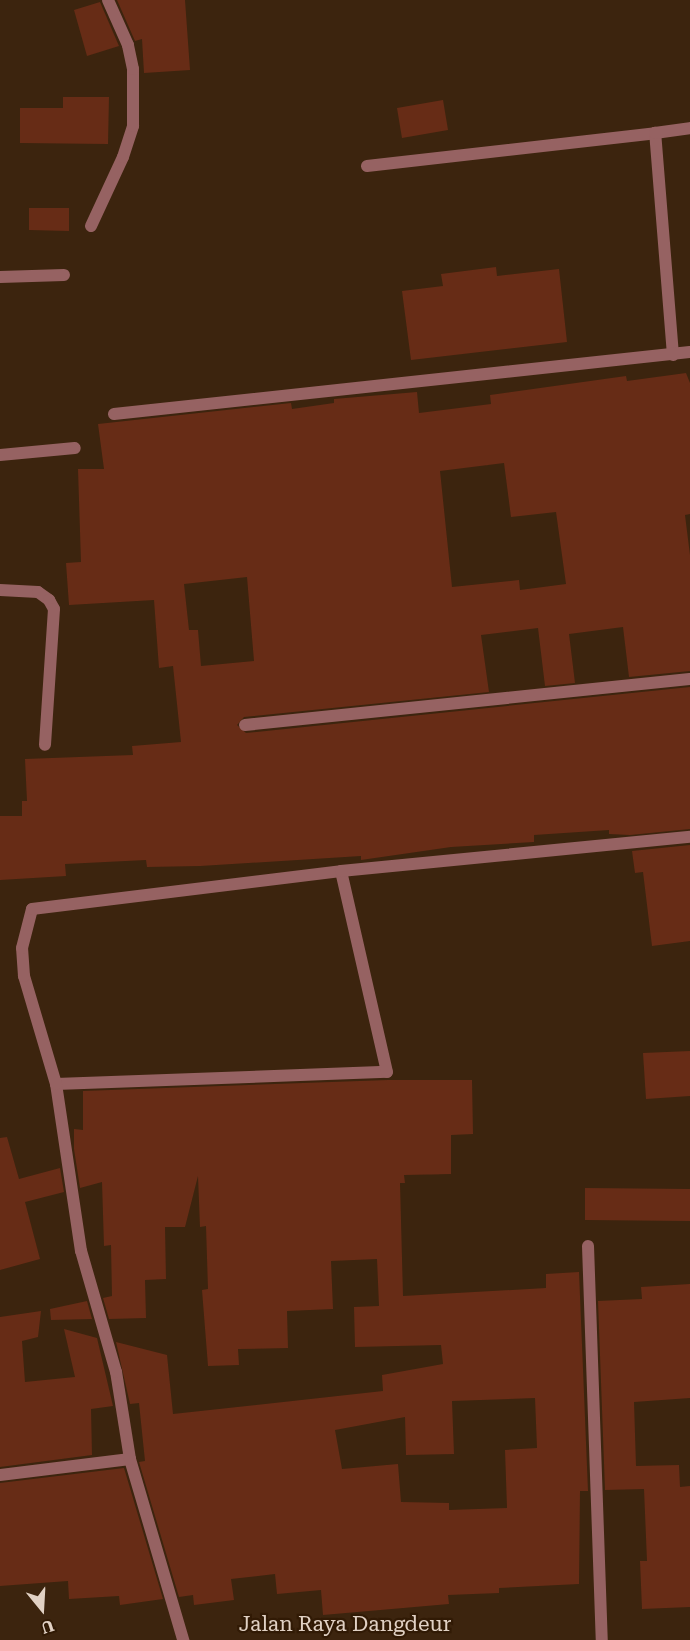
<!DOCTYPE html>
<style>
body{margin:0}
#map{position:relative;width:690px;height:1651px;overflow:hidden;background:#3c240e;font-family:"Roboto Serif",serif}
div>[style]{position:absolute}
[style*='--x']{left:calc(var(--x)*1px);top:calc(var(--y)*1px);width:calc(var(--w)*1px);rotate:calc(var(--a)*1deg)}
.building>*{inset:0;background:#672c16}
.minor>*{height:12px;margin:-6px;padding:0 6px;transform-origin:6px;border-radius:6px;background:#966262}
.trunk>*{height:16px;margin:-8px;padding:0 8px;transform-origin:8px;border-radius:8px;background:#f8b3b4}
span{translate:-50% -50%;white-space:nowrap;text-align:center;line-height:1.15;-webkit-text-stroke:4.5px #311a05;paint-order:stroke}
.street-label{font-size:21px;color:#e1d1c4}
.north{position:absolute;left:12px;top:1579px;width:60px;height:60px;-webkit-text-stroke:4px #311a05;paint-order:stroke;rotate:162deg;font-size:16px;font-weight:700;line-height:24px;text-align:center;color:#e1d1c4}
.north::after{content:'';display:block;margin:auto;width:21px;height:27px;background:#e1d1c4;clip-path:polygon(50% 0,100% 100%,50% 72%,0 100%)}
</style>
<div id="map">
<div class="building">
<i style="clip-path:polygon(117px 0,185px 0,190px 70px,144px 73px,142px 39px,135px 41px)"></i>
<i style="clip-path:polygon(100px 2px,119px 46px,87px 56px,74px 10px)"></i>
<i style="clip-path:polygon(63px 97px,109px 97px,108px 144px,20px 143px,20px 108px,63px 108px)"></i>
<i style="clip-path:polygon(443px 100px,448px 130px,402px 138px,397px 108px)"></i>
<i style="clip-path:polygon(29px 208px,69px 208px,69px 231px,29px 230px)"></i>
<i style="clip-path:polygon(496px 267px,497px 276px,559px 269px,567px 342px,411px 360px,402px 291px,443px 286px,441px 274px)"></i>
<i style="clip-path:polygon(evenodd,686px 373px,690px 383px,690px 514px,685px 515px,690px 555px,690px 671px,629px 677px,623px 627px,569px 634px,575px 683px,545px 686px,538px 628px,481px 635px,489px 692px,244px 717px,237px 725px,246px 733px,690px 687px,690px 829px,630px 835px,609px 834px,609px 830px,534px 835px,534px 842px,451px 847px,361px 860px,361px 856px,200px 866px,147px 867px,146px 860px,65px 864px,66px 876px,0 880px,0 816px,22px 816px,22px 801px,27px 801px,25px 759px,133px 755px,132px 746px,181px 742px,173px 666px,159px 668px,154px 600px,69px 605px,66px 563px,81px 562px,78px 469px,104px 469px,98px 424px,291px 403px,292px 409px,334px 403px,334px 399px,417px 392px,419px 413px,491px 404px,490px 395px,626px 376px,627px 381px,686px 373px,504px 463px,511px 517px,556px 512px,566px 584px,520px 590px,519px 580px,452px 587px,440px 471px,504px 463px,686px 373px,247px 577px,254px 661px,201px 666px,198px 630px,189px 630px,184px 584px,247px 577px)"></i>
<i style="clip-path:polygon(690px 845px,690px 941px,652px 946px,643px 872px,635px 873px,632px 851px)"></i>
<i style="clip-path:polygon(690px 1051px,690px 1096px,646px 1099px,643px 1053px)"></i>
<i style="clip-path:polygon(evenodd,388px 1080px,472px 1080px,473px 1134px,451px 1135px,451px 1174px,404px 1175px,405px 1183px,400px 1183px,403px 1296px,546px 1288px,546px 1274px,579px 1272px,588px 1491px,580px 1491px,579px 1584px,499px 1588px,499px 1593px,448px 1595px,449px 1604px,323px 1615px,321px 1590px,277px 1594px,275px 1574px,231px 1579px,234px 1600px,194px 1605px,193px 1595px,179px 1597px,139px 1462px,145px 1461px,139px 1403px,130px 1404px,116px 1342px,167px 1355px,173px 1414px,383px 1391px,382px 1375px,443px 1364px,441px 1345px,355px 1347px,354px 1307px,379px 1306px,377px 1259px,331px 1261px,333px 1309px,287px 1311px,288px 1348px,238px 1349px,239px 1365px,208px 1366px,202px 1290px,208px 1289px,206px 1226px,200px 1227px,198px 1176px,185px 1227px,165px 1227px,166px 1279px,145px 1280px,146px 1318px,109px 1319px,103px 1298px,112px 1296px,111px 1245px,104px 1246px,102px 1182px,80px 1188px,74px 1149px,74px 1129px,83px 1130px,83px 1091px,388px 1080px,535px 1398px,537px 1448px,505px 1450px,507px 1508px,449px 1510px,449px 1503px,401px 1502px,398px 1464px,342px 1469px,335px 1430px,405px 1417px,406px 1455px,454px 1454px,452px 1401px,535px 1398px)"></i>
<i style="clip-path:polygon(7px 1137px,19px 1179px,60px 1168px,64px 1192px,25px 1202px,40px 1259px,0 1270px,0 1138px)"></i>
<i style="clip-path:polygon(585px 1188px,690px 1189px,690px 1221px,585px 1220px)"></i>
<i style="clip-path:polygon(690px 1284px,690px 1398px,634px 1402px,636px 1466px,679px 1465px,680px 1487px,690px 1486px,690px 1607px,642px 1609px,640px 1561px,647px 1561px,644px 1489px,605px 1490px,598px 1301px,642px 1299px,641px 1287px)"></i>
<i style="clip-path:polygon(87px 1301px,92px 1319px,51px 1320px,50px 1309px)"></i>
<i style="clip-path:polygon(41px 1311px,38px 1337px,22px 1341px,25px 1382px,75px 1377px,64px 1329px,97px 1338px,113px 1406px,91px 1409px,92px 1455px,0 1467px,0 1317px)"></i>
<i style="clip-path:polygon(124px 1468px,163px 1599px,120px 1605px,119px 1596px,69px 1599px,68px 1581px,0 1586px,0 1483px)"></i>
</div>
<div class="minor">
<i style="--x:367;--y:166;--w:290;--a:-6.5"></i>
<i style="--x:91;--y:226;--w:76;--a:-65.1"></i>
<i style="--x:123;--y:157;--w:33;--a:-72"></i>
<i style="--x:133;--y:126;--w:57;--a:-90"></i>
<i style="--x:133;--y:69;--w:25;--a:-102"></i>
<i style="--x:128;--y:45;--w:49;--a:-114"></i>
<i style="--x:0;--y:277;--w:64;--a:-1.8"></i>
<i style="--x:673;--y:355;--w:223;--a:-94.6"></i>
<i style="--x:655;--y:133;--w:35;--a:-8"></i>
<i style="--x:114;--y:414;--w:579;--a:-6.14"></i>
<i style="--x:0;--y:455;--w:75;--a:-5.3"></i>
<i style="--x:0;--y:590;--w:38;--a:3"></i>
<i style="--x:38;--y:592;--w:14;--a:36"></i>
<i style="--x:49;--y:600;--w:10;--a:61"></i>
<i style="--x:54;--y:609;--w:136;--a:93.8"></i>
<i style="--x:245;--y:725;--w:447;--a:-5.9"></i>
<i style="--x:56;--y:1084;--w:331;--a:-2.1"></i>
<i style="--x:387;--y:1072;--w:206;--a:-102.9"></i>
<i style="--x:588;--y:1246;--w:401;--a:88"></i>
<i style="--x:0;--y:1475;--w:131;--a:-7"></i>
<i style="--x:185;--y:1646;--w:195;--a:-106.4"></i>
<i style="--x:130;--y:1459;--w:88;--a:-99.1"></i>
<i style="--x:116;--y:1372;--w:126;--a:-106.1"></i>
<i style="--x:81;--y:1251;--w:169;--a:-98.5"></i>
<i style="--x:56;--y:1084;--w:113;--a:-106.5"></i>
<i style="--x:24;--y:976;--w:28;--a:-94"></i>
<i style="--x:22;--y:948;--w:40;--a:-75.6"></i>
<i style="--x:32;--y:909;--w:311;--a:-7"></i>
<i style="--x:341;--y:871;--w:351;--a:-5.6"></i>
</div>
<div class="trunk">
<i style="--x:0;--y:1648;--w:690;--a:0"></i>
</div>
<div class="street-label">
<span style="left:345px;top:1624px">Jalan Raya Dangdeur</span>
</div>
<div class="north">U</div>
</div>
